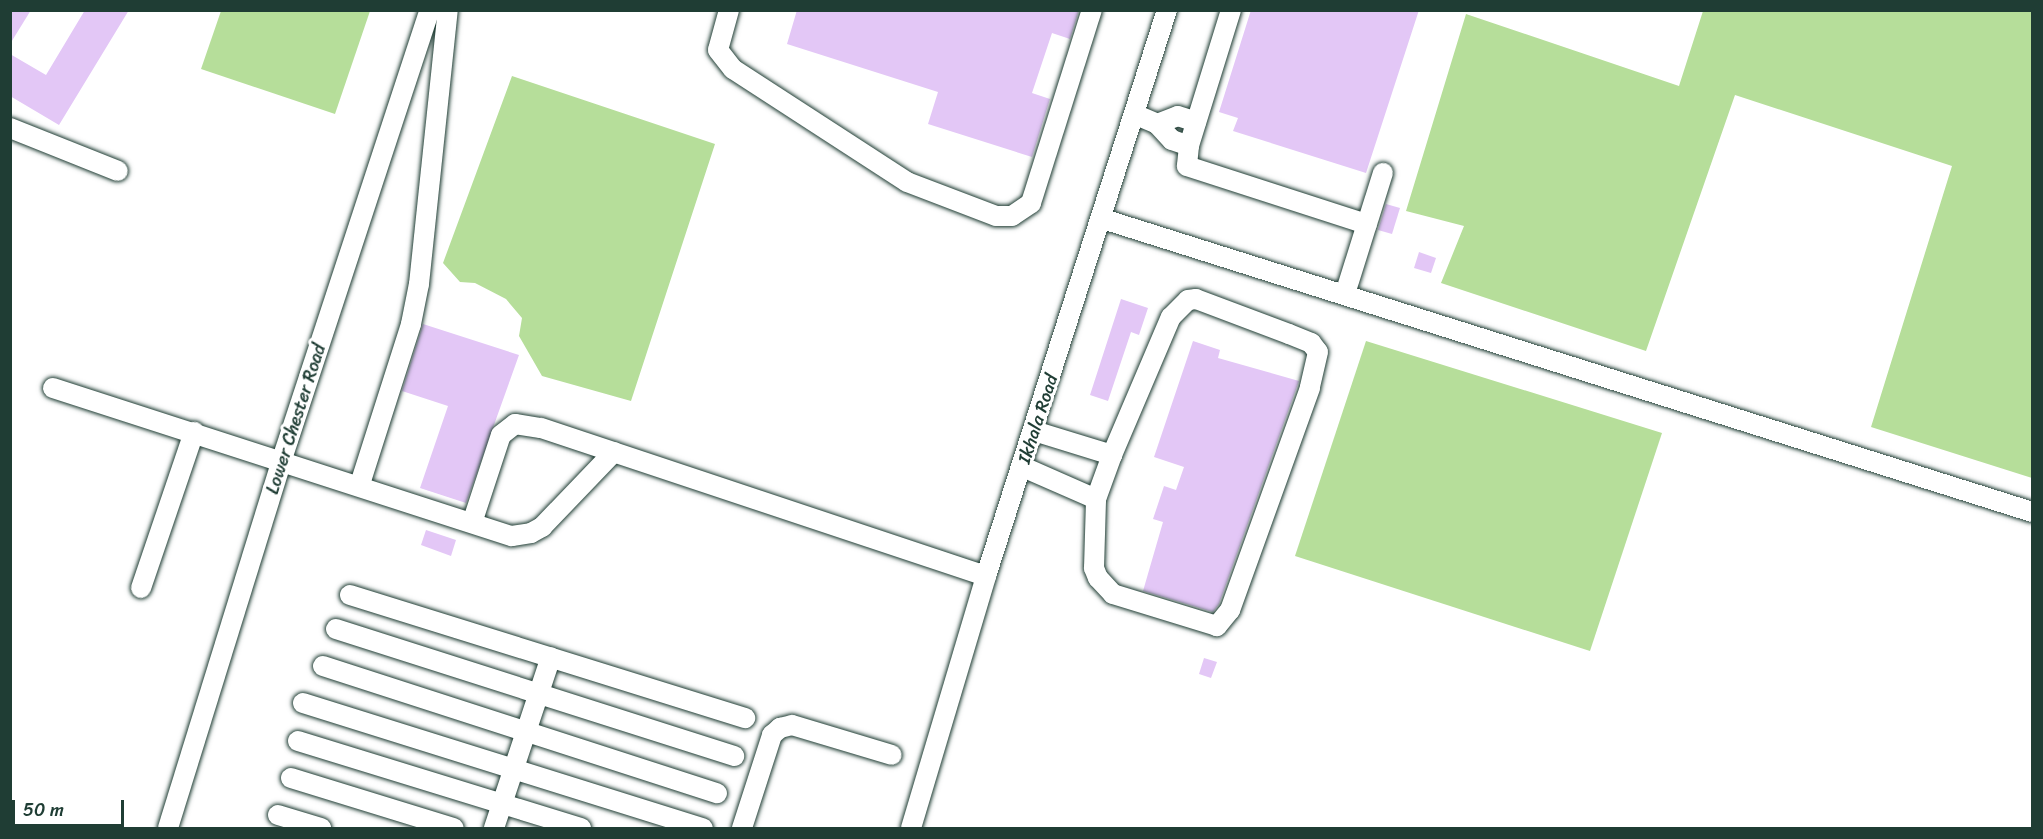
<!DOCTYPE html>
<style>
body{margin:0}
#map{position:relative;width:2043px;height:839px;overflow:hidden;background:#fff;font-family:Sriracha,sans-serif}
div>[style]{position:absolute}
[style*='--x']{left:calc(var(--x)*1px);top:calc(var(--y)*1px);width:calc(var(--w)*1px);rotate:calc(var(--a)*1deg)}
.green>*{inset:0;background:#b6de9a}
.building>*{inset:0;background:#e3c7f6}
.roads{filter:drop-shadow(0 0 2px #1f3d34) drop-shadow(0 0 2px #1f3d34)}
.minor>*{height:20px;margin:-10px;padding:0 10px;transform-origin:10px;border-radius:10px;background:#fff}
span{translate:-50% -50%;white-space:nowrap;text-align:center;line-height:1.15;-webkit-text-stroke:6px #fff;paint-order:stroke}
.street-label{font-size:18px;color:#1f3d34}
.frame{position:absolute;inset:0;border:12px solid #1f3d34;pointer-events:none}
.scale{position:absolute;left:12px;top:800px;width:112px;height:27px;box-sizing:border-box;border:3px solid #1f3d34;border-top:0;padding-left:8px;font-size:18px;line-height:21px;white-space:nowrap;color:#1f3d34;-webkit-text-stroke:4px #fff;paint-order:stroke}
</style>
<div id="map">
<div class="green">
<i style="clip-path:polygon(221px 11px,370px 11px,335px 114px,201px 69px)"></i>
<i style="clip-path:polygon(1703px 11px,2032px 11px,2032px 478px,1871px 427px,1952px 166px,1735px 95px,1646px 351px,1441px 283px,1464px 226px,1406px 211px,1466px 14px,1679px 86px)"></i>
<i style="clip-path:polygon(512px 76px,715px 144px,631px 401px,542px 376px,519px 336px,522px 318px,506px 299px,475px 283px,460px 282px,443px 263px)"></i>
<i style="clip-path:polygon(1366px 341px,1662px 433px,1590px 651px,1295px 556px)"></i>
</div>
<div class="building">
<i style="clip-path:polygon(10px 10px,31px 10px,10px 44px)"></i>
<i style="clip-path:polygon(85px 10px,129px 10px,59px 125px,10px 96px,10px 54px,46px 75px)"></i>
<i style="clip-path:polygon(797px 10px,1079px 10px,1070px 39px,1052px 33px,1032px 93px,1050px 99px,1032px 157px,928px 124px,938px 92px,787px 44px)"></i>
<i style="clip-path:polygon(1251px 10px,1419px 10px,1366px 173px,1233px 131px,1238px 118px,1219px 112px)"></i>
<i style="clip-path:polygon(1386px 204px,1400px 208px,1392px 234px,1378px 230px)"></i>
<i style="clip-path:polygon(1419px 252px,1436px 258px,1431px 273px,1414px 268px)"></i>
<i style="clip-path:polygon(1121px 299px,1148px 308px,1139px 335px,1131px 332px,1108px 401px,1090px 395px)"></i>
<i style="clip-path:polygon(423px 324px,519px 355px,466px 503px,420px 488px,448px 406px,402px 391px)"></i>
<i style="clip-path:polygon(1193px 341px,1220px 350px,1218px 358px,1299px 381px,1219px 604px,1213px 612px,1143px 591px,1163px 522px,1153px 519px,1164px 486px,1176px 490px,1184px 467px,1154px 457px)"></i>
<i style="clip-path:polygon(426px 530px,456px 540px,451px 556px,421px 545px)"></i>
<i style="clip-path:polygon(1204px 658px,1217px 662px,1211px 678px,1199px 674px)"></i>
</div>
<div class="roads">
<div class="minor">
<i style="--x:729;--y:10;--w:41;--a:105.4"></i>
<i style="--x:718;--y:50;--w:24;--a:52"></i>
<i style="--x:733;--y:69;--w:207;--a:33"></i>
<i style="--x:907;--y:182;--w:95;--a:20.9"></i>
<i style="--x:996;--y:216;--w:16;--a:0"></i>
<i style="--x:1012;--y:216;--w:23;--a:-34"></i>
<i style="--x:1031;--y:203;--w:202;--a:-72.5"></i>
<i style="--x:1231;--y:10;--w:142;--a:107.2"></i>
<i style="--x:1189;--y:146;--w:20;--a:96"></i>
<i style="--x:1187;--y:166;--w:189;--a:17.9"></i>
<i style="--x:1134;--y:114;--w:25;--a:23"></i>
<i style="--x:1157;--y:124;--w:22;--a:47"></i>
<i style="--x:1172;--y:140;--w:18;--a:19"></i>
<i style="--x:1157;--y:124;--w:22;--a:-21"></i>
<i style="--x:1178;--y:116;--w:19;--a:18"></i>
<i style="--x:10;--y:128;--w:116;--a:21.7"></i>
<i style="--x:1103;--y:219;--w:974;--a:17.5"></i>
<i style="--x:1345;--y:294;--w:127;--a:-72.6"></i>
<i style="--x:53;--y:388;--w:482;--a:17.9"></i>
<i style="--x:512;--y:536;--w:19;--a:-9"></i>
<i style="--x:531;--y:533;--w:13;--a:-29"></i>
<i style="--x:542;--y:527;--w:104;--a:-46.2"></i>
<i style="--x:1034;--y:431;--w:82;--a:17.1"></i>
<i style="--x:1112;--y:455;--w:150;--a:-66.9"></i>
<i style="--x:1171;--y:317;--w:24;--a:-45"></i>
<i style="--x:1188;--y:300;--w:8;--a:-7"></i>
<i style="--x:1196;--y:299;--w:99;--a:20.6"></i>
<i style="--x:1289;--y:334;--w:24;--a:22"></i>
<i style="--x:1311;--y:343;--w:11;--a:52"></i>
<i style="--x:1318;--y:352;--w:37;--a:103"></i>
<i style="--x:1310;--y:388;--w:236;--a:109.8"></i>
<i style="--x:1230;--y:610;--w:21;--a:129"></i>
<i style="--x:1217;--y:626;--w:109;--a:-162.9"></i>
<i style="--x:1113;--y:594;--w:22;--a:-133"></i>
<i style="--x:1098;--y:578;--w:11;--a:-112"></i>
<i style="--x:1094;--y:568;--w:69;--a:-88.3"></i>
<i style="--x:1096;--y:499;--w:47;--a:-70"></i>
<i style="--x:1023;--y:467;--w:80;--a:23.7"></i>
<i style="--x:360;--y:484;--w:168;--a:-72.3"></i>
<i style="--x:411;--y:324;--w:41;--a:-78.7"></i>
<i style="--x:419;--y:284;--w:276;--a:-84"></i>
<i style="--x:473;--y:520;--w:89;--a:-71.8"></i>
<i style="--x:501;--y:435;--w:18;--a:-38"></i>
<i style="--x:515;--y:424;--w:26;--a:9"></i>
<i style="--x:541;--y:428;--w:469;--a:18.4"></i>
<i style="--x:141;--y:588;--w:165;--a:-71.2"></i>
<i style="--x:350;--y:595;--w:414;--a:17.3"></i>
<i style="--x:336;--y:629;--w:418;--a:17.7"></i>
<i style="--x:323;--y:666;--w:414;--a:17.9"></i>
<i style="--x:303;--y:703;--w:419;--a:17.4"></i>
<i style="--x:298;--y:741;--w:296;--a:17.1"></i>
<i style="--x:291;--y:778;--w:170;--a:17.1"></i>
<i style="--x:278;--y:815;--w:45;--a:16.8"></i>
<i style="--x:168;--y:828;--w:386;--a:-72.8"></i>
<i style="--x:282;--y:459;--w:473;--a:-71.8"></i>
<i style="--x:494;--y:828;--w:180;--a:-71.6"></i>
<i style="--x:742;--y:828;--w:98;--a:-72.1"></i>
<i style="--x:772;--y:735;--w:11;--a:-41"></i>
<i style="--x:780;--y:728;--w:12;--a:-14"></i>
<i style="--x:792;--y:725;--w:104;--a:16.7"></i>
<i style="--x:911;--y:828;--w:263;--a:-73.4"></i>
<i style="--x:986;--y:576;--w:594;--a:-72.27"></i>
</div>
</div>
<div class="street-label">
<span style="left:296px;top:419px;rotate:-72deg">Lower Chester Road</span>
<span style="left:1038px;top:419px;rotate:-72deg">Ikhala Road</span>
</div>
<div class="frame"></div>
<div class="scale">50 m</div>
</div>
